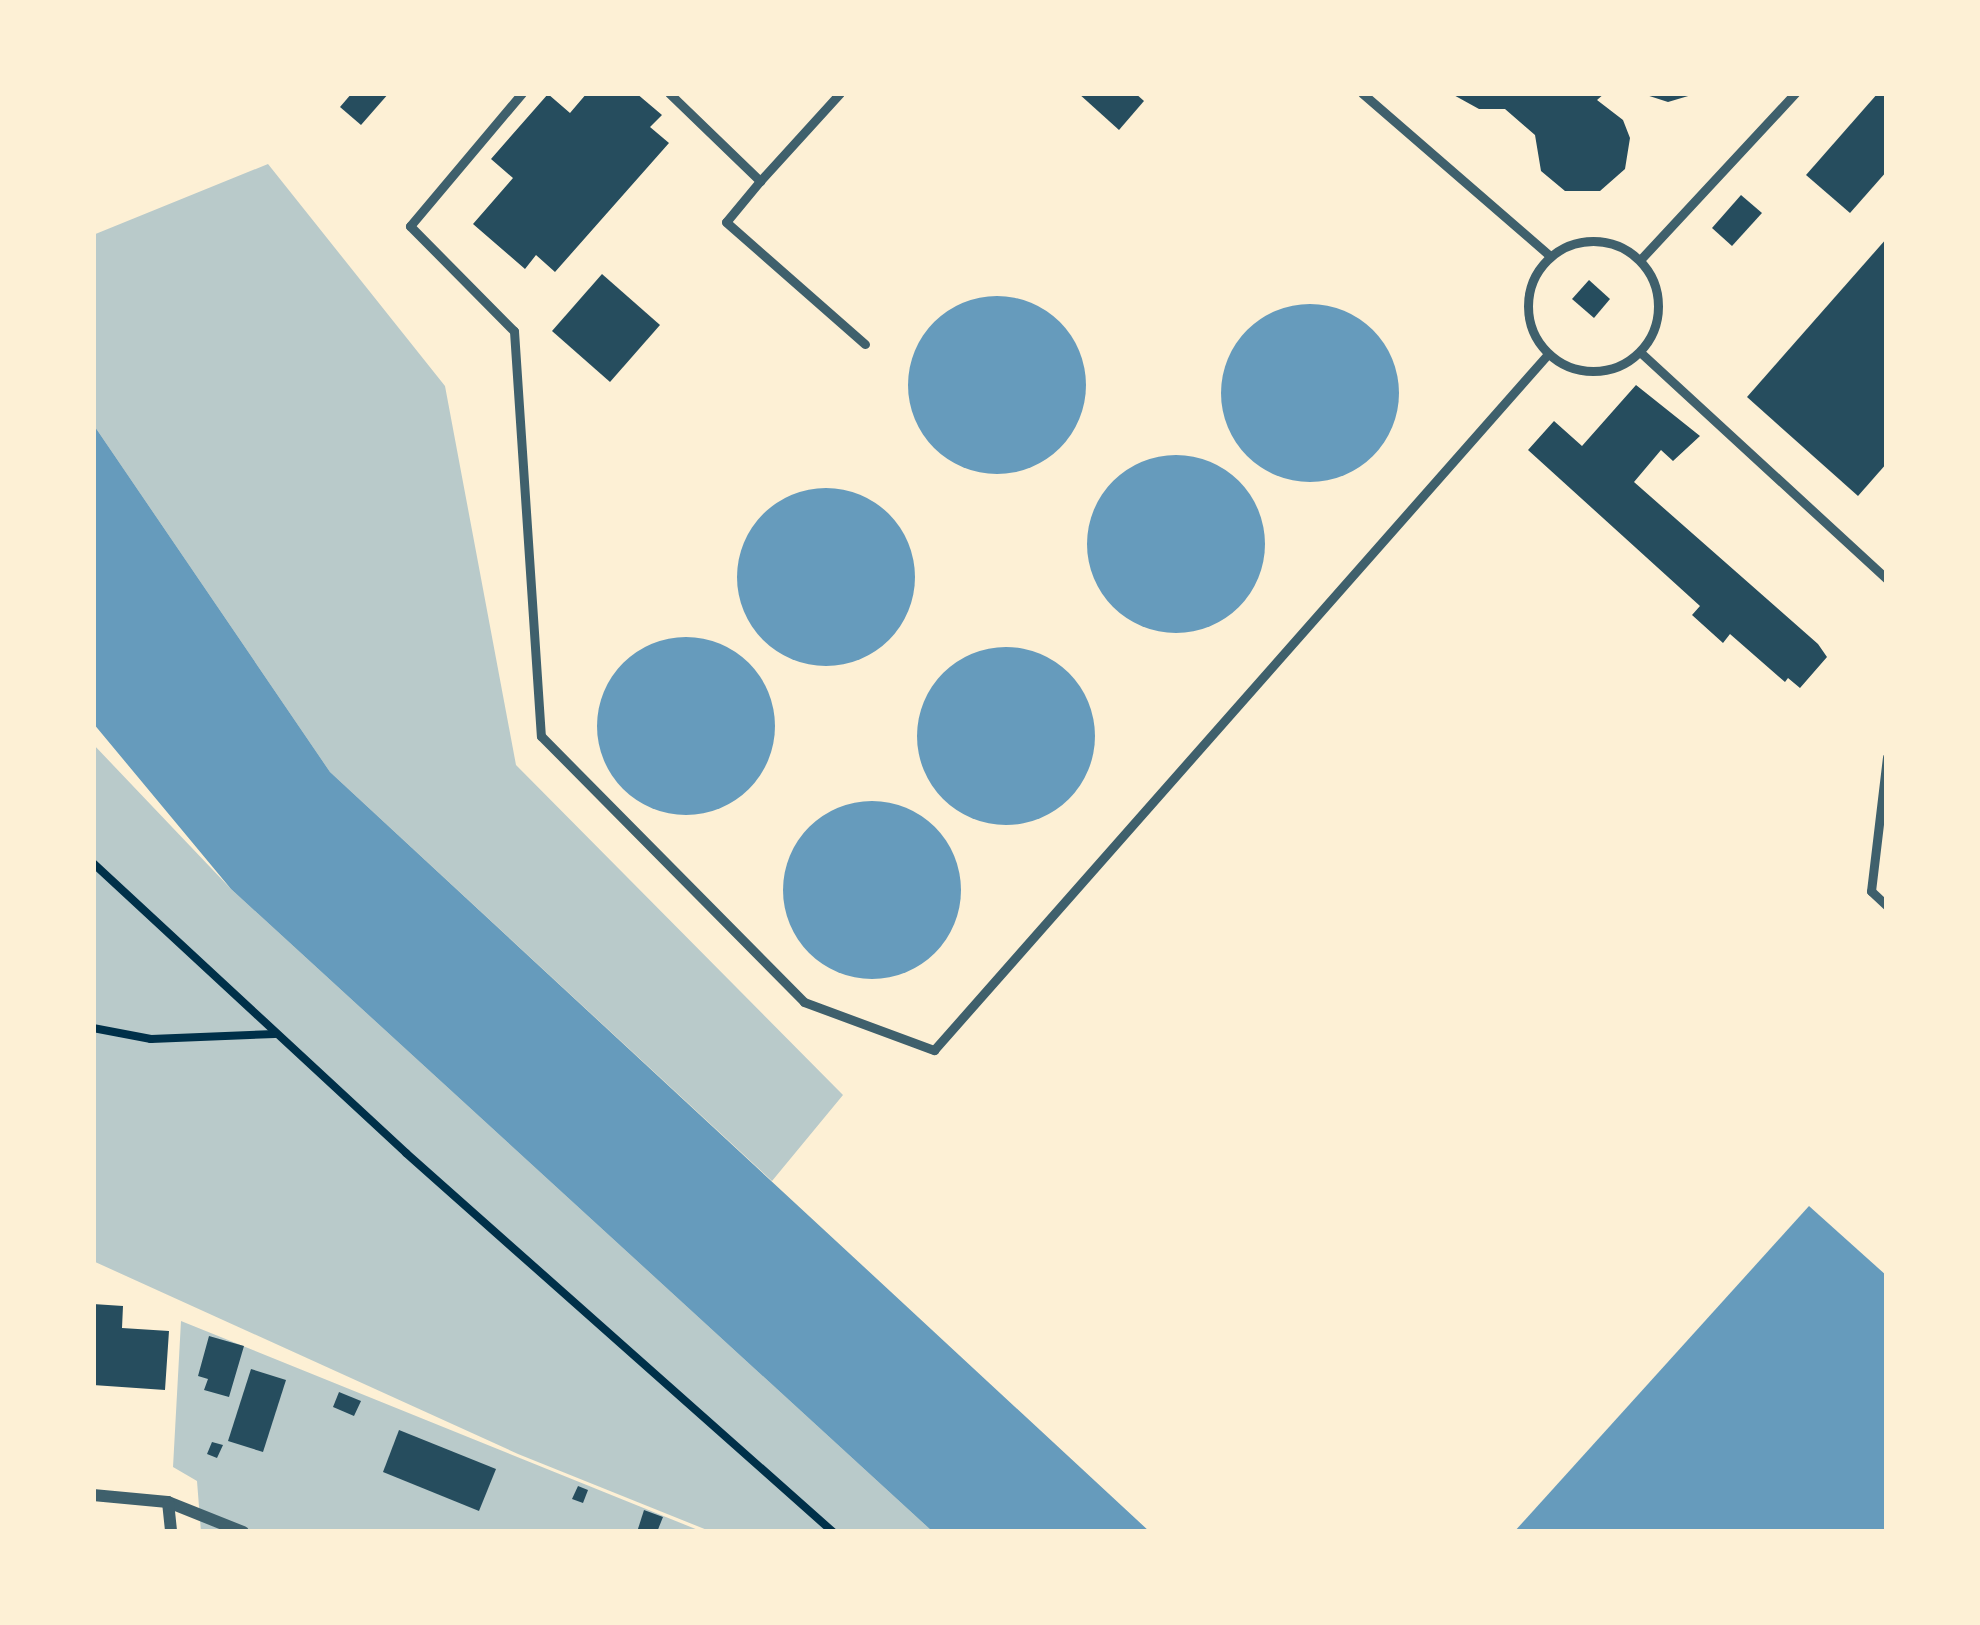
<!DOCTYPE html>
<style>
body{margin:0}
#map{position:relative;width:1980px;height:1625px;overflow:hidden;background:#fdf0d5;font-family:"Varela Round",sans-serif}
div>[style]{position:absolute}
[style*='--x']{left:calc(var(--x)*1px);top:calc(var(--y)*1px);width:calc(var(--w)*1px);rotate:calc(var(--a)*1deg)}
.green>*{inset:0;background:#b9caca}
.water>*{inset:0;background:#669bbc}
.round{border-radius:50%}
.building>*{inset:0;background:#264d5e}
.path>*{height:8px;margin:-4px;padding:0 4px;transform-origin:4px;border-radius:4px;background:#003049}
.service>*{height:9px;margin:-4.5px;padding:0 4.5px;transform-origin:4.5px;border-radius:4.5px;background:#3f606c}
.service>.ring{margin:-4.5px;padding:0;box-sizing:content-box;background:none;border:9px solid #3f606c;border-radius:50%}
.minor>*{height:12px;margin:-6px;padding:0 6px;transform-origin:6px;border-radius:6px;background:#3f606c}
span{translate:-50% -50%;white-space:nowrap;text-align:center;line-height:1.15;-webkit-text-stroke:12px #fdf0d5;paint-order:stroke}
.frame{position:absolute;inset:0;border:96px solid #fdf0d5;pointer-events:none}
</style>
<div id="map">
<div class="green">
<i style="clip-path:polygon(268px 164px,445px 386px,516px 765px,843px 1095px,772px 1181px,330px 772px,93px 424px,93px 235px)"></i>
<i style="clip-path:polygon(93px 744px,231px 889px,933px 1532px,712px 1532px,518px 1454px,93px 1261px)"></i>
<i style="clip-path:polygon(181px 1321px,703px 1532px,201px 1532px,197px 1481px,173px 1467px)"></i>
</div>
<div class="water">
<i class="round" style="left:908px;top:296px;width:178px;height:178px"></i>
<i class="round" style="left:1221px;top:304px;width:178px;height:178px"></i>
<i style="clip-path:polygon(93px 424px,330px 772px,1150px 1532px,933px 1532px,231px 889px,93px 723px)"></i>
<i class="round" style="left:1087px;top:455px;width:178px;height:178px"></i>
<i class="round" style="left:737px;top:488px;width:178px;height:178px"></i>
<i class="round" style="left:597px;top:637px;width:178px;height:178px"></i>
<i class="round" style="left:917px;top:647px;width:178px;height:178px"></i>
<i class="round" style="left:783px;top:801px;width:178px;height:178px"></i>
<i style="clip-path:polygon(1809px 1206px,1887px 1276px,1887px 1532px,1514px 1532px)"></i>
</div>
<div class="building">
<i style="clip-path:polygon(352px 93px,389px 93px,361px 125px,340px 107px)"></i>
<i style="clip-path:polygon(587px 93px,636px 93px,662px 115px,650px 127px,669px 143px,555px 272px,536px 255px,525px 269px,473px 224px,513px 178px,491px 159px,548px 94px,570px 113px)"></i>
<i style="clip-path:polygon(1078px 93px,1135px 93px,1144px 101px,1119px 130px)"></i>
<i style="clip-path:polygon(1450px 93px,1605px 93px,1597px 100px,1623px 120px,1630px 138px,1625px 169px,1600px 191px,1565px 191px,1541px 171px,1535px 135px,1505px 109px,1479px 109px)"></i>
<i style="clip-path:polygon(1640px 93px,1695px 93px,1695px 94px,1668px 102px)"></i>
<i style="clip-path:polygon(1878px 93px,1887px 93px,1887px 171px,1850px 213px,1806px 175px)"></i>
<i style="clip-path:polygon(1741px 195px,1762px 213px,1732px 246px,1712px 228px)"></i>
<i style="clip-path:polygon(1887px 238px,1887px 463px,1858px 496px,1747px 397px)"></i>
<i style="clip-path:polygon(602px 274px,660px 325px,610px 382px,552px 331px)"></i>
<i style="clip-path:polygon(1589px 280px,1610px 299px,1594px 318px,1572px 299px)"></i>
<i style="clip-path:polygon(1636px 385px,1700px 436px,1673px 461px,1661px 450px,1634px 482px,1818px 644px,1827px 657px,1800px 688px,1788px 678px,1785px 682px,1730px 634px,1723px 643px,1692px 615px,1700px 606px,1528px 450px,1554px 421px,1582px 446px)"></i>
<i style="clip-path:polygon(93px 1304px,123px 1306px,122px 1328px,169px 1331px,165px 1390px,93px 1385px)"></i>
<i style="clip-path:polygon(209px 1336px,244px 1346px,229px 1397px,204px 1390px,208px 1379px,198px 1376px)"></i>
<i style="clip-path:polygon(251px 1369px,286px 1380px,263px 1452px,228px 1441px)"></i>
<i style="clip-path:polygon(339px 1392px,361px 1401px,354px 1416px,333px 1407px)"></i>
<i style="clip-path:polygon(399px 1430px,496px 1469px,479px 1511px,383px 1472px)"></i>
<i style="clip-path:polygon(212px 1442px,223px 1445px,217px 1458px,207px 1454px)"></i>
<i style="clip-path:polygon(578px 1486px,588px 1490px,583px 1503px,572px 1499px)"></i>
<i style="clip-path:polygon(644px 1510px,663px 1517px,657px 1532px,637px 1532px)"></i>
</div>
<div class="path">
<i style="--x:93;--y:863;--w:427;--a:42.8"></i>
<i style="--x:406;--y:1153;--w:571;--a:41.59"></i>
<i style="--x:93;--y:1028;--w:59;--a:10.7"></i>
<i style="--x:151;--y:1039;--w:124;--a:-2.3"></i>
</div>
<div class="service">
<i style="--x:522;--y:93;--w:174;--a:130.1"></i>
<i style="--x:410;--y:226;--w:148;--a:45.3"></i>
<i style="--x:514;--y:331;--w:406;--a:86.2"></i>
<i style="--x:541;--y:736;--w:374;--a:45.3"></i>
<i style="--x:804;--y:1002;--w:139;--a:20.3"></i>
<i style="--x:934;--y:1050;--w:928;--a:-48.58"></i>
<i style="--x:669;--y:93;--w:127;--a:44"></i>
<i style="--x:760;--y:181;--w:119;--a:-47.7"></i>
<i style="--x:1362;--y:93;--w:249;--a:40.9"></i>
<i style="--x:760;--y:181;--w:53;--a:129.7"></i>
<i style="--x:726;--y:222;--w:185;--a:41.3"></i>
<i class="ring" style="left:1528px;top:241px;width:121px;height:121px"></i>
<i style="--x:1640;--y:260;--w:228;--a:-47.1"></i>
<i style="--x:1640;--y:352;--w:335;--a:42.6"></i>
<i style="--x:1887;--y:757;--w:135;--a:96.8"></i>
<i style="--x:1871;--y:891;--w:22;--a:43"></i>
</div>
<div class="minor">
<i style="--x:93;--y:1495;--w:75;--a:5.3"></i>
<i style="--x:168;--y:1502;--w:81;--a:21.8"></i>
<i style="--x:168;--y:1502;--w:30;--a:84"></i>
</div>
<div class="frame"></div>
</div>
